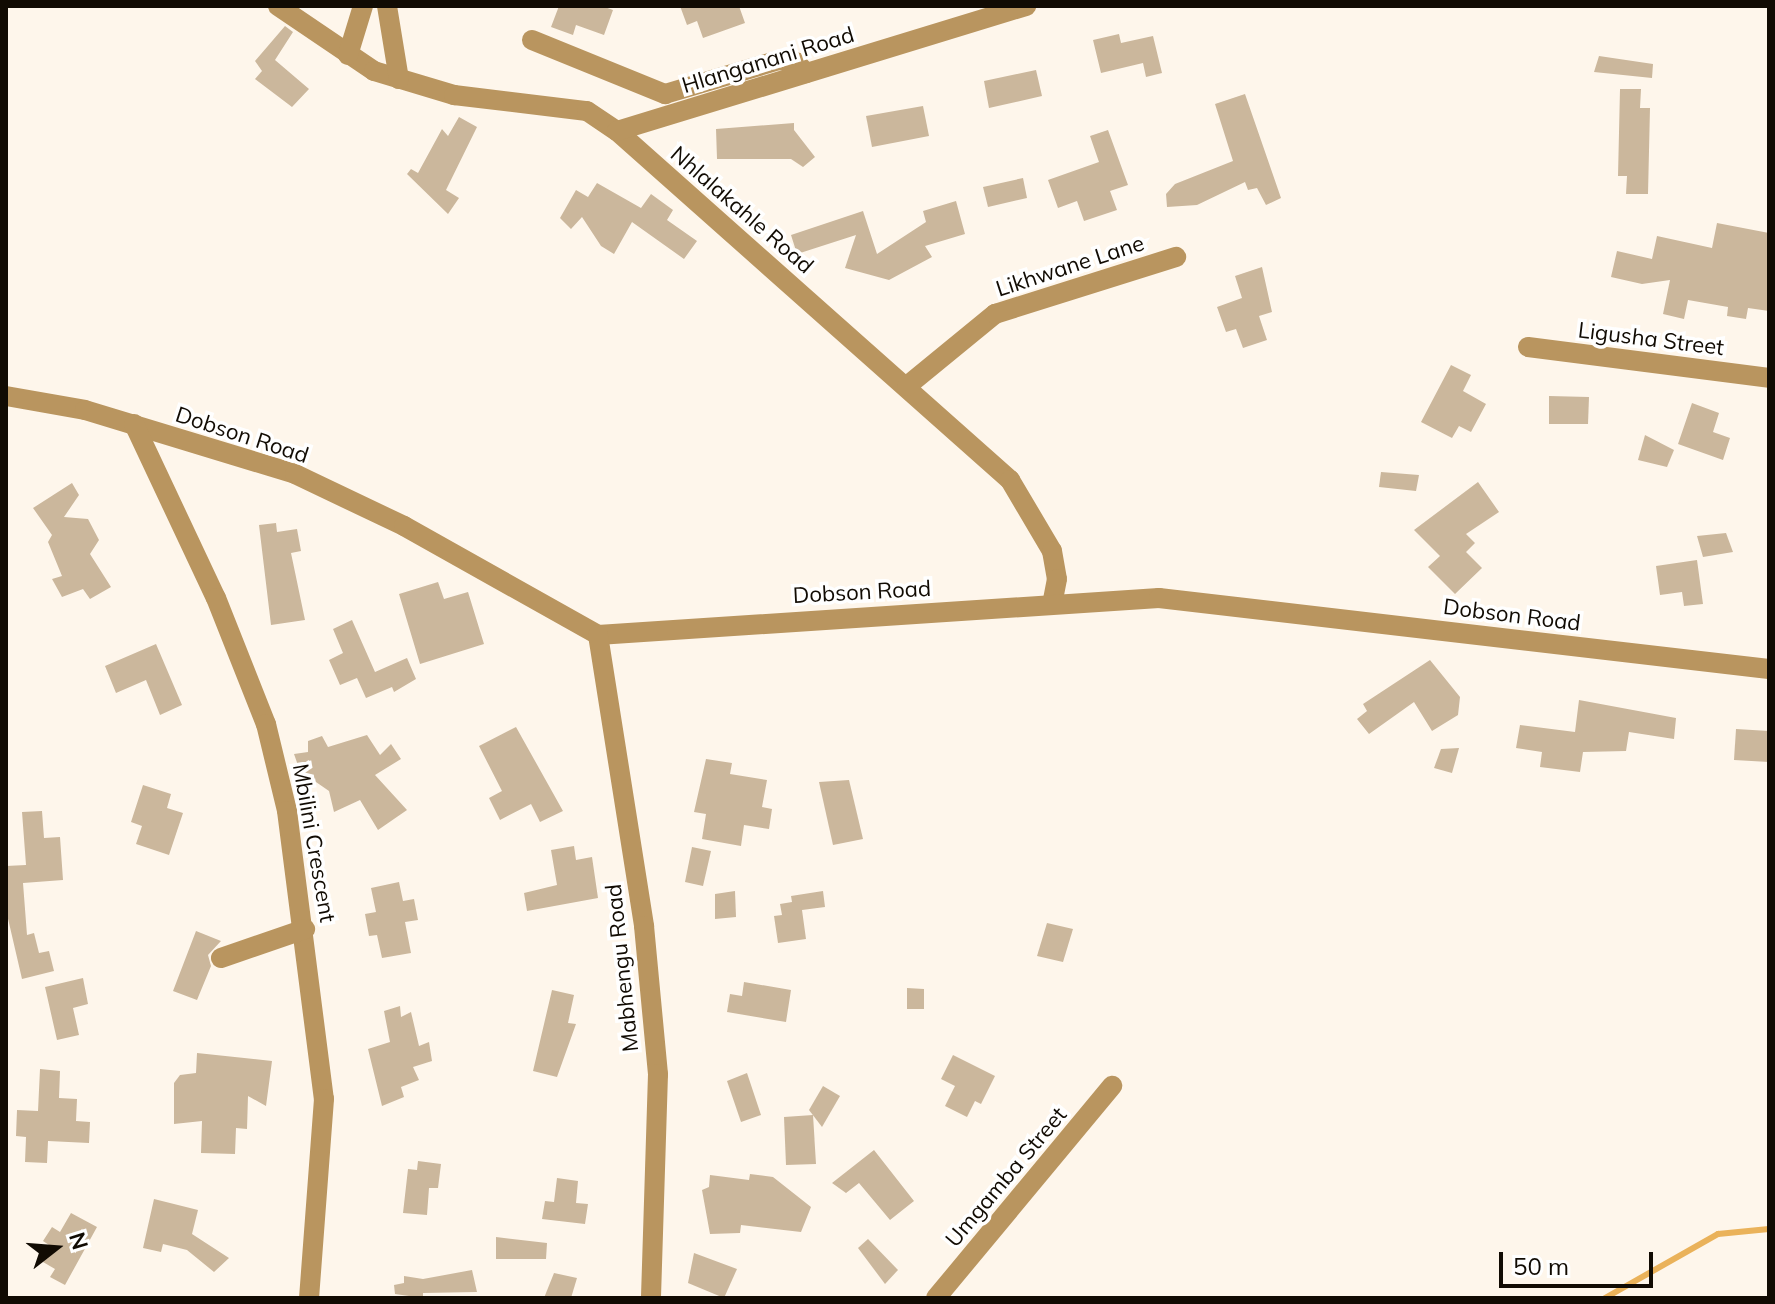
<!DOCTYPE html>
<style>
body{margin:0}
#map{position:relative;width:1775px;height:1304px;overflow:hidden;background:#fef6eb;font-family:Mulish,sans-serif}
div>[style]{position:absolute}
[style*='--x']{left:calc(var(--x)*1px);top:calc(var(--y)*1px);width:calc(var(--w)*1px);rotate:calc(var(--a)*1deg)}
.stream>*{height:6px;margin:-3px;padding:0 3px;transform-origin:3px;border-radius:3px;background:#eab25a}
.building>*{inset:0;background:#cbb79c}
.minor>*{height:20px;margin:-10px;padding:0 10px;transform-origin:10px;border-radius:10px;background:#b9955f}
span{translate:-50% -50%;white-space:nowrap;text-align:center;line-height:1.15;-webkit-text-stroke:7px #fff;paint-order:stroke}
.street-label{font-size:22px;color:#110b03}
.frame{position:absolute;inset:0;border:8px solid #110b03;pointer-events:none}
.north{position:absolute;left:16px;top:1208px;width:80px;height:80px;-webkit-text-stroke:6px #fff;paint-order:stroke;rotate:73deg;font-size:22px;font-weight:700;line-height:32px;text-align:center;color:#110b03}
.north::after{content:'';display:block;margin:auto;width:28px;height:36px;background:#110b03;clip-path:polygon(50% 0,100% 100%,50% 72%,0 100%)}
.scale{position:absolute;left:1499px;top:1252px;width:154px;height:36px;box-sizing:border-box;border:4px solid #110b03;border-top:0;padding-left:10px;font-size:24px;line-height:28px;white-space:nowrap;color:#110b03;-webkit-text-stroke:6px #fff;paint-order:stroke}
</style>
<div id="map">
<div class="stream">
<i style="--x:1605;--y:1298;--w:130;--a:-29.5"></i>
<i style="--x:1718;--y:1234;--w:51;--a:-5.6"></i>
</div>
<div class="building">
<i style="clip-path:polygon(559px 6px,602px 6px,613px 10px,604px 35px,576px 25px,573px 35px,551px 27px)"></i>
<i style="clip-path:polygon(680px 6px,739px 6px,745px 23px,703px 38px,697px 21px,687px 25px)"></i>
<i style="clip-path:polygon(285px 26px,293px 32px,275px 60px,309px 89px,292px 107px,255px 79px,262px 71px,255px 61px)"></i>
<i style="clip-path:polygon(1119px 34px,1121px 43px,1153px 36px,1162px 73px,1146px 77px,1143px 63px,1101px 73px,1093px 40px)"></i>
<i style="clip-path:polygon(1599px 56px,1653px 64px,1652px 78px,1594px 72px)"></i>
<i style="clip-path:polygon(1036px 70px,1042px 96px,989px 108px,984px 81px)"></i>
<i style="clip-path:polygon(1620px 89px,1641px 89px,1640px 108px,1650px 108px,1648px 194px,1626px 194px,1627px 176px,1618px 176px)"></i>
<i style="clip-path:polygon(1245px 94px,1281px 198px,1266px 205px,1257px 188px,1248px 190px,1245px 182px,1197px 205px,1167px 207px,1166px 194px,1175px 184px,1233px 161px,1215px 104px)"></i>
<i style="clip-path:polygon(923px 106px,929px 136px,872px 147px,866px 116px)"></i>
<i style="clip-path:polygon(459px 117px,477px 127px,446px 190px,459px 198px,448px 214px,407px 174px,411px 169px,418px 173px,442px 129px,448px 136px)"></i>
<i style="clip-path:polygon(794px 123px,794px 130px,815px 157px,803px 167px,791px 159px,717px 159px,716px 129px)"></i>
<i style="clip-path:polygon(1108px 130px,1128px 185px,1110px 191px,1117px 210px,1084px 221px,1077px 201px,1058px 208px,1048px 180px,1099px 162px,1090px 136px)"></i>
<i style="clip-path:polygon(1023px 178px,1027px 198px,988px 207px,983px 187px)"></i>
<i style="clip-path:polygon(597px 183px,641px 208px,651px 194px,673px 210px,667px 220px,697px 241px,684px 259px,632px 222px,614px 254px,601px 246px,582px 217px,571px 229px,560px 218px,576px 190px,588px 197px)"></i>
<i style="clip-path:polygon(956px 201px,965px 234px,925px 246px,932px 257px,889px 280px,845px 268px,856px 235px,797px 254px,791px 235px,863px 211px,877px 254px,926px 222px,923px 211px)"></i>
<i style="clip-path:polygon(1717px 223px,1769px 233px,1769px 311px,1748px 308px,1746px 319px,1727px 316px,1728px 307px,1688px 300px,1684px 319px,1663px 314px,1670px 280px,1642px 284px,1611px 277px,1617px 251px,1652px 259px,1657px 236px,1712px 248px)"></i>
<i style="clip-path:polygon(1262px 267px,1272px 312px,1259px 316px,1267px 340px,1243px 348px,1236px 329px,1226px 332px,1217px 307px,1242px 298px,1235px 276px)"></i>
<i style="clip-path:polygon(1451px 365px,1471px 375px,1463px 391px,1486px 404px,1471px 432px,1459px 426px,1452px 438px,1421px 422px)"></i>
<i style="clip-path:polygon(1549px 396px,1589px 397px,1588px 424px,1549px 424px)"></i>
<i style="clip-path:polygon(1692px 403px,1719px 413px,1713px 432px,1730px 438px,1723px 460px,1678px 444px)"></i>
<i style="clip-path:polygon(1645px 435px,1674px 450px,1667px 467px,1638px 460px)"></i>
<i style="clip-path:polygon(1381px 472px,1419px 475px,1416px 491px,1379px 487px)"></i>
<i style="clip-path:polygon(1478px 482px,1499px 512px,1466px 534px,1475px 543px,1466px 552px,1482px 568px,1455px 594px,1428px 567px,1440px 556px,1414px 530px)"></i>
<i style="clip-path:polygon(72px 483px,79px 495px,64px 517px,88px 519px,99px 540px,90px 554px,111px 587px,90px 599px,83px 589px,62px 597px,52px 579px,62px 576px,48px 542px,52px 535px,33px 508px)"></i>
<i style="clip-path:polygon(276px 523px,277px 532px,297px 529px,301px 551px,291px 553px,305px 620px,271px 625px,259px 525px)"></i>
<i style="clip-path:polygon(1726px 533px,1733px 552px,1703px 557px,1697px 536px)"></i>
<i style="clip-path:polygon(1697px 560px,1703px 604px,1684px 606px,1682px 592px,1660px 595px,1656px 566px)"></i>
<i style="clip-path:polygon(438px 582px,444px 599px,468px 592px,484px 644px,420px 664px,399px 594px)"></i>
<i style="clip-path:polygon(352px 620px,375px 672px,407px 658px,416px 679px,394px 692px,392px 687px,366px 698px,357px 678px,340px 685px,329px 660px,343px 653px,333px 629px)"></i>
<i style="clip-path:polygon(156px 644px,182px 705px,160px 715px,146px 680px,116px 693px,105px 666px)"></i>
<i style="clip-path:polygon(1430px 660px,1460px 697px,1458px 715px,1432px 731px,1414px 702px,1369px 734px,1357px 719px,1367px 711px,1363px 704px)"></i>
<i style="clip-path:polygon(1579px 700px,1676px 718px,1674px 739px,1629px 732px,1626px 751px,1583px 752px,1580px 772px,1540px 767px,1542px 752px,1516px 748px,1520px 725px,1575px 732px)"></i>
<i style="clip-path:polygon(516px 727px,563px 811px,540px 822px,531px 804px,500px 820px,489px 798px,502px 791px,479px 746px)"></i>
<i style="clip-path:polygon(1736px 729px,1769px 731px,1769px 762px,1734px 760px)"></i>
<i style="clip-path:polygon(367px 735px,380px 755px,391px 744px,401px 759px,375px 775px,407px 810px,378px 830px,360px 800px,334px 812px,329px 791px,300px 771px,294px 754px,308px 752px,308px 741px,322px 736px,328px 747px)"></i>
<i style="clip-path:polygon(1459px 748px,1452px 773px,1434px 768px,1441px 749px)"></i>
<i style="clip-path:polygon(706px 759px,732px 763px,730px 774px,767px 780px,762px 807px,772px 809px,769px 829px,744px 825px,741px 846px,702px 839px,706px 814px,694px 812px)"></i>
<i style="clip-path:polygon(849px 780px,863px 839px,833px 845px,819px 782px)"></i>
<i style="clip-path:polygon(143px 785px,171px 794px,167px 808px,183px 813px,169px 855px,136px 844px,142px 826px,131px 822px)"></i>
<i style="clip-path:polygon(42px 811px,44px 838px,60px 837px,63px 880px,23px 883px,27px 935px,34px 933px,39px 953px,49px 951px,54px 971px,22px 979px,6px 910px,6px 866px,26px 865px,22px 812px)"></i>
<i style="clip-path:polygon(574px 846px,576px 860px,592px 857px,598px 898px,527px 911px,524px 893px,557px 885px,551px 850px)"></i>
<i style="clip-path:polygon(692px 847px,711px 851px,703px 886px,685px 882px)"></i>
<i style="clip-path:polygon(399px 882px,403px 901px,414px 899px,418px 920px,405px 922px,411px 953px,382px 958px,377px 935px,369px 936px,365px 914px,376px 912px,371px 888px)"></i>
<i style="clip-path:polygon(735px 891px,736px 917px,715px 919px,715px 894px)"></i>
<i style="clip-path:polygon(823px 891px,825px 907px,802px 910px,806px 939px,778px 943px,774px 916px,782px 915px,780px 904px,792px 902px,791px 896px)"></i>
<i style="clip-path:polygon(1047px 923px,1073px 929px,1063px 962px,1037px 956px)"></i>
<i style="clip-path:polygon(196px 931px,221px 941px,208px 955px,211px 966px,197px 1000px,173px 991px)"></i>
<i style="clip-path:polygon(83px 978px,88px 1004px,73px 1008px,79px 1035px,57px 1040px,45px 987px)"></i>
<i style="clip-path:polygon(744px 982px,791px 990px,786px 1022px,727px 1012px,730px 994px,742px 996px)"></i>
<i style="clip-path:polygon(907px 988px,924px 989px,924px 1009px,907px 1009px)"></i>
<i style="clip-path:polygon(552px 990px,574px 995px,568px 1023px,576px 1024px,557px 1077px,533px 1071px)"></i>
<i style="clip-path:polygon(400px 1006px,401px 1017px,411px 1012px,419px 1046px,429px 1042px,432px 1061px,413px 1067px,419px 1080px,401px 1087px,404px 1097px,382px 1106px,368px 1049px,390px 1042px,384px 1011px)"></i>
<i style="clip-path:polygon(197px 1053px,272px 1061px,266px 1106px,248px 1096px,247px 1129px,236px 1128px,235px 1154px,201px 1153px,202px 1121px,174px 1124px,174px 1083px,180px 1075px,196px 1073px)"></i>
<i style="clip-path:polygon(953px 1055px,995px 1076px,981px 1104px,975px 1101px,967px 1117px,945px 1106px,955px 1086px,941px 1079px)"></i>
<i style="clip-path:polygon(40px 1069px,60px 1071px,59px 1098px,77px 1099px,76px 1121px,90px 1122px,89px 1143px,48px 1141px,47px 1163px,25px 1162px,26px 1137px,16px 1136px,17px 1110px,38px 1111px)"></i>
<i style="clip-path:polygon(747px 1073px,761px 1115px,741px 1122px,727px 1081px)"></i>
<i style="clip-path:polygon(823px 1086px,840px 1096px,822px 1127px,809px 1110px)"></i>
<i style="clip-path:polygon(813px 1115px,816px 1164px,786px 1165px,784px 1117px)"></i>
<i style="clip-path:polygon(874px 1150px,914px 1201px,890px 1220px,859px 1183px,846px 1193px,832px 1183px)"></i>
<i style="clip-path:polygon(418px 1161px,441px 1164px,438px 1188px,429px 1188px,427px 1215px,403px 1213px,408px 1169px,417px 1170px)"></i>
<i style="clip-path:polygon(750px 1174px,773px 1177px,811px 1207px,801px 1232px,741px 1225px,740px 1233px,710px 1234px,702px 1190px,709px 1187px,710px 1175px,749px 1180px)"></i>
<i style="clip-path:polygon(557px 1178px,578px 1181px,576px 1203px,588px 1204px,585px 1224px,542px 1219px,545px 1201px,554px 1202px)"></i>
<i style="clip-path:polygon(154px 1199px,198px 1210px,192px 1234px,229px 1258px,214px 1272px,187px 1250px,163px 1244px,161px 1252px,143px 1248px)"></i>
<i style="clip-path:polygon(71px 1213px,97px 1227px,65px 1285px,50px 1277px,55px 1269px,43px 1262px,52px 1247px,43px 1241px,52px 1227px,60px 1232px)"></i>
<i style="clip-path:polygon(496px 1237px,547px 1243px,546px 1259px,496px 1259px)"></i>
<i style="clip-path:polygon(868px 1239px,898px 1270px,885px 1284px,858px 1248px)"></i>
<i style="clip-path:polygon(694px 1253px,737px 1269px,724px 1298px,688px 1283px)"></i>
<i style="clip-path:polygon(472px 1270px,477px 1292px,423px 1293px,423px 1298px,395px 1294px,394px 1285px,404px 1283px,404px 1276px,423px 1279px)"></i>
<i style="clip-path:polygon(554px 1273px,577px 1278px,571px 1298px,544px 1298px)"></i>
</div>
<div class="minor">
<i style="--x:278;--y:6;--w:116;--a:34.1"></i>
<i style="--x:374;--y:71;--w:84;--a:16.7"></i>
<i style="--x:454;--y:95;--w:134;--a:6.9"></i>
<i style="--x:587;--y:111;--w:36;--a:34"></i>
<i style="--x:617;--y:131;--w:526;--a:41.61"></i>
<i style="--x:1010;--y:480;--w:82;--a:59.4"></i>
<i style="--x:1052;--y:551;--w:28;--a:80"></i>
<i style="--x:1057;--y:579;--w:25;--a:101"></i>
<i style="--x:387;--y:6;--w:74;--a:80.7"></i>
<i style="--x:532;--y:40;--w:144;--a:22.1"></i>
<i style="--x:665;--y:94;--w:119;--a:-16.6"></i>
<i style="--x:779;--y:60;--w:17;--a:7"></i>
<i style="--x:796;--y:62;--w:15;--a:48"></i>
<i style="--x:348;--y:55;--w:51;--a:-73"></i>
<i style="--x:617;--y:131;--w:428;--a:-17"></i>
<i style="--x:1528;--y:347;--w:243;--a:7.3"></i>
<i style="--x:907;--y:386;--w:114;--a:-39.3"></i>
<i style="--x:995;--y:314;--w:190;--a:-17.5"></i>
<i style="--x:6;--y:396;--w:80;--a:10"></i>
<i style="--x:85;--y:410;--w:220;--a:16.9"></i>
<i style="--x:295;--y:474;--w:121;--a:25.5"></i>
<i style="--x:404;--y:526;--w:223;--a:29.3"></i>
<i style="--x:598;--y:635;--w:562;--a:-3.77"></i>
<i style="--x:1159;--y:598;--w:614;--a:6.64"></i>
<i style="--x:134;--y:424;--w:192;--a:64.8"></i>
<i style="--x:216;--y:598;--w:136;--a:68.4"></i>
<i style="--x:266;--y:724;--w:89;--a:76.4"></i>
<i style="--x:287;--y:811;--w:290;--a:82.7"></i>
<i style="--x:324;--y:1099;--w:200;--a:94.3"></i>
<i style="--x:598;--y:635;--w:295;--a:81"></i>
<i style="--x:644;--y:926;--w:149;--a:84.6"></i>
<i style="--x:658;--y:1074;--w:224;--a:91.8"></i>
<i style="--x:221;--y:958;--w:89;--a:-19"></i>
<i style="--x:936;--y:1298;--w:276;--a:-50.3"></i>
</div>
<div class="street-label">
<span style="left:768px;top:60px;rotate:-17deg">Hlanganani Road</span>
<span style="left:742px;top:210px;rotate:41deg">Nhlalakahle Road</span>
<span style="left:1070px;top:266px;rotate:-18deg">Likhwane Lane</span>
<span style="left:1651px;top:339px;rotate:7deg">Ligusha Street</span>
<span style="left:242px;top:435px;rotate:18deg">Dobson Road</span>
<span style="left:862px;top:592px;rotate:-3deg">Dobson Road</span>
<span style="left:1512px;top:615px;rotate:7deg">Dobson Road</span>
<span style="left:314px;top:843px;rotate:80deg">Mbilini Crescent</span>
<span style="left:622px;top:968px;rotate:-96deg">Mabhengu Road</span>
<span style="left:1006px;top:1177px;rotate:-50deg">Umgamba Street</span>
</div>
<div class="frame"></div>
<div class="north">N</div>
<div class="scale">50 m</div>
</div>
